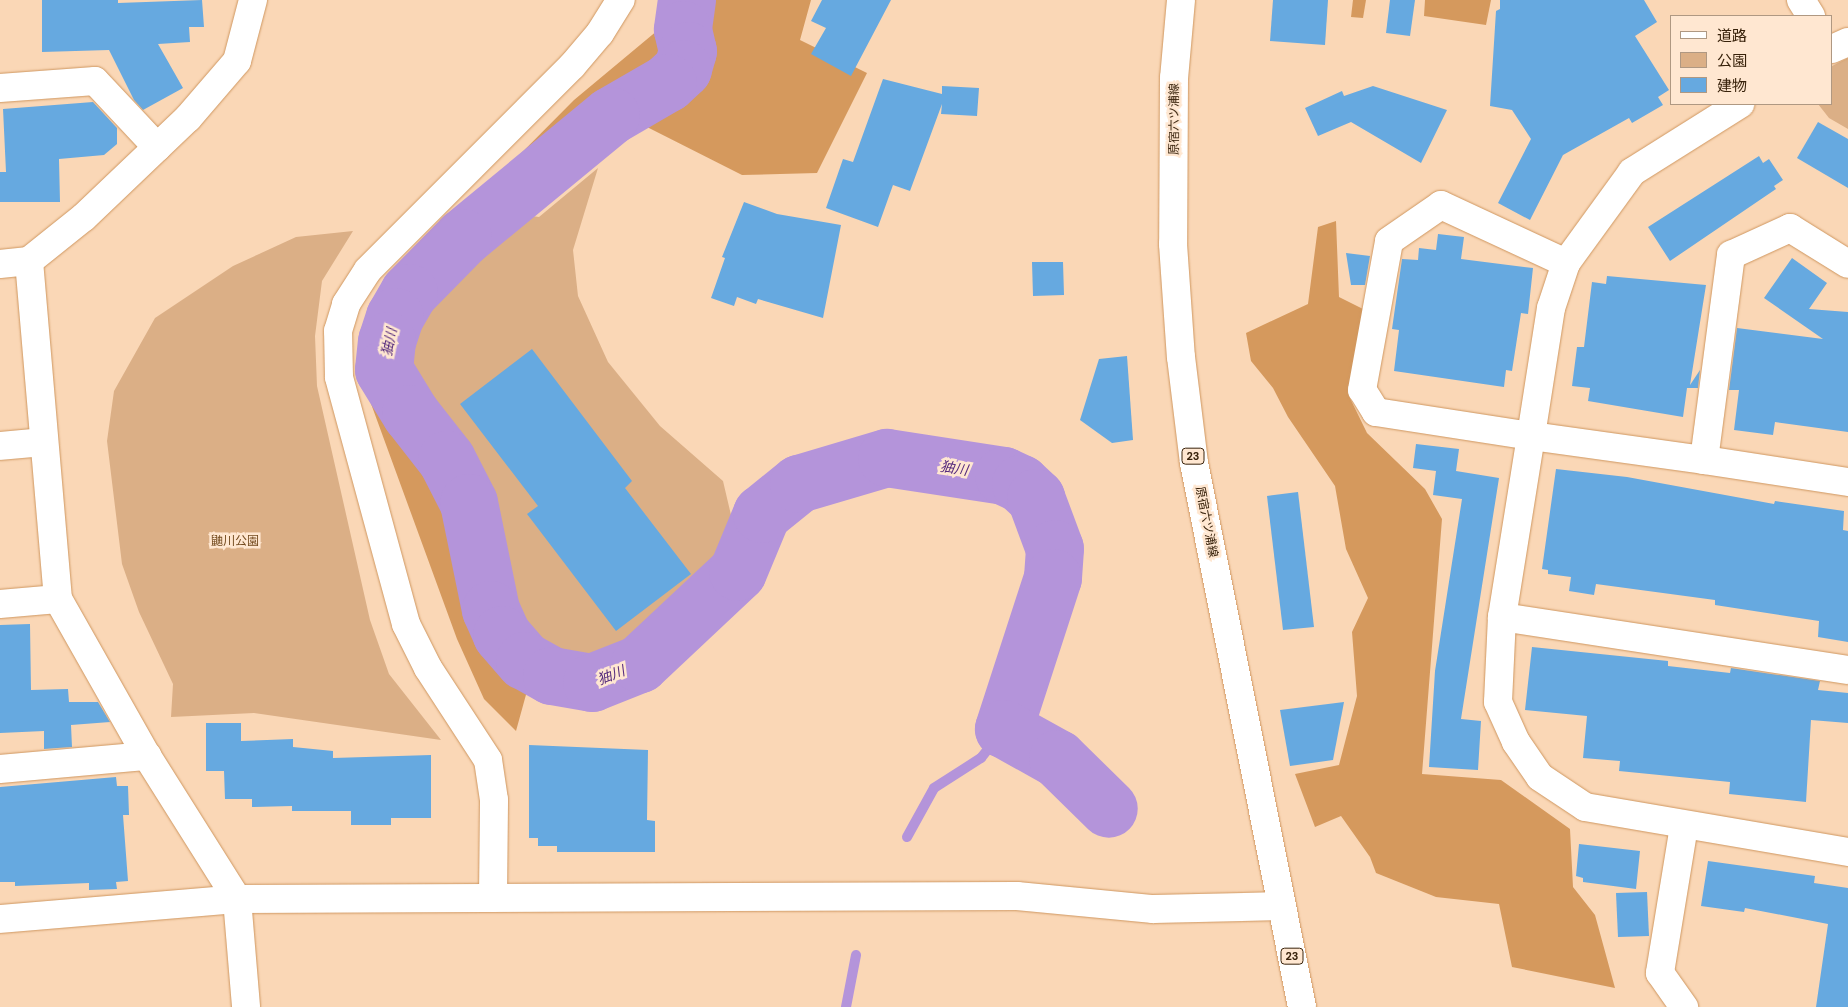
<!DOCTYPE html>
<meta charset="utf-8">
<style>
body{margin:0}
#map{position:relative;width:1848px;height:1007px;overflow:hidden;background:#fad7b6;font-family:"DM Sans","Noto Sans JP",sans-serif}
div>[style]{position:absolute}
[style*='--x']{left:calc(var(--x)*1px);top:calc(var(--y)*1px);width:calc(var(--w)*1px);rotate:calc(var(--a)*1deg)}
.green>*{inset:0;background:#dbaf86}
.forest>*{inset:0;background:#d5995d}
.stream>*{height:10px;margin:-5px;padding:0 5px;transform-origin:5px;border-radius:5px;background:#b494da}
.river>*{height:58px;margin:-29px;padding:0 29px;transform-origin:29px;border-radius:29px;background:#b494da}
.building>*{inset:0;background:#66a9e0}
.roads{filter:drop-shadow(0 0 1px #cf9760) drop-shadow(0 0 1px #cf9760)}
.street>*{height:28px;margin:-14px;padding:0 14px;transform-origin:14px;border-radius:14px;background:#fff}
.secondary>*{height:28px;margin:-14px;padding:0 14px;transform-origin:14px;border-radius:14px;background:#fff}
.primary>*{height:28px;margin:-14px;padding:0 14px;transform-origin:14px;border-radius:14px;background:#fff}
span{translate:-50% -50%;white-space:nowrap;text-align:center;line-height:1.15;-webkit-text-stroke:5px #ffe7d1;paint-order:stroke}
.shield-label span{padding:1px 4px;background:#ffe7d1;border:1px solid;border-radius:4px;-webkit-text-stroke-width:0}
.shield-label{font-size:11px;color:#38220b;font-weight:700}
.street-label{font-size:12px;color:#38220b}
.park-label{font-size:12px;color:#744b1f}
.water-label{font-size:14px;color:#552a7c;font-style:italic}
.legend{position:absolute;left:1670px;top:15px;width:162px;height:90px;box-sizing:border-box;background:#ffe7d1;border:1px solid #af9882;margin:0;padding:6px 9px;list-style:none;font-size:15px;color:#38220b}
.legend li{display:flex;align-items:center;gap:10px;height:25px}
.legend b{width:25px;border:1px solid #af9882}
</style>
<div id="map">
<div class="green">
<i style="clip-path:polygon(1848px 58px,1848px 129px,1829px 118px,1818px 104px,1832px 104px,1832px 66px)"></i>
<i style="clip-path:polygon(598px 168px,573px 250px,578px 296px,608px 362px,660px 426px,723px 481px,731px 515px,718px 558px,688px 602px,633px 648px,588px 667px,552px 658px,506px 616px,497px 557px,469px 491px,440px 434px,403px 388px,393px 359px,408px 328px,524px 215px,539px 217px)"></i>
<i style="clip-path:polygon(353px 231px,322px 281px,315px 336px,317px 386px,370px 620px,389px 674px,441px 740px,254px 713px,171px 717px,173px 684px,139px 612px,122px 564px,107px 441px,114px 391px,155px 318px,233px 266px,296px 237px)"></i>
</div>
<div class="forest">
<i style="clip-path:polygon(694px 0,811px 0,800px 40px,867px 73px,817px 173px,742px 175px,647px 127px,461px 214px,574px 100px)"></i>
<i style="clip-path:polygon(1353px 0,1366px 0,1363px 18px,1351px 17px)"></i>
<i style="clip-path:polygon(1425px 0,1491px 0,1486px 25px,1424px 16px)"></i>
<i style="clip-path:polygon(1336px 221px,1339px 297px,1363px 309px,1348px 394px,1367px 433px,1425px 489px,1442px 519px,1422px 774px,1501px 780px,1570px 829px,1573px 887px,1595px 915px,1615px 988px,1512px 967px,1499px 904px,1436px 897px,1376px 873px,1370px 857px,1341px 816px,1315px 827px,1295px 774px,1339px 765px,1357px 696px,1352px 632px,1368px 598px,1346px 549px,1335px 486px,1288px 417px,1273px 388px,1251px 361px,1246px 333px,1308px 304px,1318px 227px)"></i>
<i style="clip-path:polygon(366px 390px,403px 407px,451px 473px,507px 639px,535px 662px,516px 731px,484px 699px,457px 639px)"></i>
</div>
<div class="stream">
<i style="--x:907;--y:837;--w:56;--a:-61.1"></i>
<i style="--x:934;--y:788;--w:56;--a:-32.6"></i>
<i style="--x:981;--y:758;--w:37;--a:-52"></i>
<i style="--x:846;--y:1007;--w:53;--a:-79.1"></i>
</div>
<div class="river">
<i style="--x:687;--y:0;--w:30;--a:98"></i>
<i style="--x:683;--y:30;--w:22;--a:77"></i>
<i style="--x:688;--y:51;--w:19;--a:106"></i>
<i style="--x:683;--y:69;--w:21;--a:137"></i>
<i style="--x:668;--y:83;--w:66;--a:149.9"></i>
<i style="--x:611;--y:116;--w:192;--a:140.5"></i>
<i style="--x:463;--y:238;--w:77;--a:134.5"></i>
<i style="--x:409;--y:293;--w:28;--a:120"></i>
<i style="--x:395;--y:317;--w:25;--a:108"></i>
<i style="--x:387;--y:341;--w:29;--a:96"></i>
<i style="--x:384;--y:370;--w:52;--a:58.5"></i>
<i style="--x:411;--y:414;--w:58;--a:52"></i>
<i style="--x:447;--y:460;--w:48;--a:62.9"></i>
<i style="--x:469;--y:503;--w:109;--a:78.4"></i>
<i style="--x:491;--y:610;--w:27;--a:66"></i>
<i style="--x:502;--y:635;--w:35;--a:49"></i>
<i style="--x:525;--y:661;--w:31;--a:29"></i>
<i style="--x:552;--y:676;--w:41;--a:9.9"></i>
<i style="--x:592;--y:683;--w:52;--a:-21.6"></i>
<i style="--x:640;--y:664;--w:134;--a:-43.2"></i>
<i style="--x:738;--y:572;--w:63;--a:-67.5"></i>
<i style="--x:762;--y:514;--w:48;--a:-39"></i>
<i style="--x:799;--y:484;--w:92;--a:-16.5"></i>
<i style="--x:887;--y:458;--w:118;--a:8.7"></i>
<i style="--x:1004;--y:476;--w:19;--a:25"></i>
<i style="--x:1021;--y:484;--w:21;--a:43"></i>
<i style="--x:1036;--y:498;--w:54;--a:69.6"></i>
<i style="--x:1055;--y:549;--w:29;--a:94"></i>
<i style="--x:1053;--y:578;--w:159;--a:108"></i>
<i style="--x:1004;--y:729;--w:62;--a:29.1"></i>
<i style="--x:1058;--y:759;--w:71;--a:44.4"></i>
</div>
<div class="building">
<i style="clip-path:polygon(42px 0,118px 0,118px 3px,202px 0,204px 27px,189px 27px,190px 42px,158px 44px,183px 88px,143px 110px,134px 100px,109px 50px,42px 52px)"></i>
<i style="clip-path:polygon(822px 0,891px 0,851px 76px,811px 54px,826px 28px,811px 21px)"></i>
<i style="clip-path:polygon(1273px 0,1328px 0,1325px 45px,1270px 41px)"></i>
<i style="clip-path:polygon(1390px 0,1415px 0,1410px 36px,1386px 33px)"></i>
<i style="clip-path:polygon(1500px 0,1644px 0,1657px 22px,1635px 36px,1669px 90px,1658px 97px,1663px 105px,1632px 123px,1629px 118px,1563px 155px,1530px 220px,1498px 203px,1531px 139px,1512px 110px,1490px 106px,1496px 11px,1500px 9px)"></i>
<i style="clip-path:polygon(883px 79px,942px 94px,942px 86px,979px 88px,977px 116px,941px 114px,942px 104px,910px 191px,893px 185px,878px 227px,826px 208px,843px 159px,853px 162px)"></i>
<i style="clip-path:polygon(1373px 86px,1447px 110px,1421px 163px,1351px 122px,1318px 136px,1305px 108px,1342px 91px,1344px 96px)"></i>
<i style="clip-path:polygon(93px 102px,117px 128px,117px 144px,104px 155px,59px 159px,60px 202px,0 202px,0 172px,6px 172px,3px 109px)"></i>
<i style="clip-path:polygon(1818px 122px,1848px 139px,1848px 188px,1797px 158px)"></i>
<i style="clip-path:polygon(1759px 156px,1763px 163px,1769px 159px,1783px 180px,1774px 186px,1776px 189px,1670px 261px,1648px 227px)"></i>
<i style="clip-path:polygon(744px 202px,777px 214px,841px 225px,823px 318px,758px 299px,756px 304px,737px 297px,734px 306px,711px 298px,725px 258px,722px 257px)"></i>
<i style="clip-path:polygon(1438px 234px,1464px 237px,1461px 259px,1533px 268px,1528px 314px,1521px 313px,1512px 371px,1506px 370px,1504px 387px,1394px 371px,1399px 330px,1392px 329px,1402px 259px,1418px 260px,1419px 248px,1436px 250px)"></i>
<i style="clip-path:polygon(1346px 253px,1370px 256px,1365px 285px,1351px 285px)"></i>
<i style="clip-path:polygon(1792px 258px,1827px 283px,1809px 309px,1848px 312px,1848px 432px,1775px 422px,1773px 435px,1734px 430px,1739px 390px,1729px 390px,1737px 328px,1823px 339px,1764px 298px)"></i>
<i style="clip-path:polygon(1032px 262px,1063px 262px,1064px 295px,1033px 296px)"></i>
<i style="clip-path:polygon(1607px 276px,1706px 285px,1690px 385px,1700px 370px,1698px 388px,1687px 388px,1683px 417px,1588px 401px,1590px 388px,1572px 386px,1577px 347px,1584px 347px,1592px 282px,1606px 284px)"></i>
<i style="clip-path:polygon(532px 349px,632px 481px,625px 488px,691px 574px,616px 631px,527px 514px,538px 506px,460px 404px)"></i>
<i style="clip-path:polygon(1127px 356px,1133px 440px,1112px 443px,1080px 420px,1099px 359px)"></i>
<i style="clip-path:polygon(1416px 444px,1459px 449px,1456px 471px,1499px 478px,1461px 719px,1481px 721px,1478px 770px,1429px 767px,1435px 671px,1462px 499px,1433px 495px,1436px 471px,1413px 468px)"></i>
<i style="clip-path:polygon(1556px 469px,1627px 477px,1774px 504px,1775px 501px,1844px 511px,1843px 530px,1848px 531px,1848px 642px,1818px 637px,1819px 621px,1715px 605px,1715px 600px,1596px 584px,1594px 595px,1569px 591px,1571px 577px,1548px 574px,1548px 570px,1542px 569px)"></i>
<i style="clip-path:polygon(1298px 492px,1314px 627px,1283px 630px,1267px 496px)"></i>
<i style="clip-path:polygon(30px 624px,31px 690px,68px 689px,69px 702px,98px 702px,110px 722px,71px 725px,72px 747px,44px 749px,44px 731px,0 733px,0 625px)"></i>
<i style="clip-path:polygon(1532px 647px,1668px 661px,1668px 666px,1730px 673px,1731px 668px,1820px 681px,1818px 690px,1848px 693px,1848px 723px,1811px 720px,1806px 802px,1729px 794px,1730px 782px,1619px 771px,1620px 761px,1583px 758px,1587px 716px,1525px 710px)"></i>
<i style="clip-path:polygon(1344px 702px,1333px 760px,1290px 766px,1280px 710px)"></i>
<i style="clip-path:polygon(206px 723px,241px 723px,241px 741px,293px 739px,293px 747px,333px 751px,333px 758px,431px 755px,431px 818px,391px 818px,391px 825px,351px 825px,351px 811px,292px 811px,292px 806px,252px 807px,252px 799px,225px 799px,224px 771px,206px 771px)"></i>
<i style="clip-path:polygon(529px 745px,648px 750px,647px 820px,655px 821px,655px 852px,557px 852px,557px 846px,538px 846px,538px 838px,529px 838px)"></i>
<i style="clip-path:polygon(116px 777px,117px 786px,128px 786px,129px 815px,123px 815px,128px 881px,116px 882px,117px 889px,89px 890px,89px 883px,15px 886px,15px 882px,0 882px,0 787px)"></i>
<i style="clip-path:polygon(1579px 844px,1640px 851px,1636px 889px,1583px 882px,1583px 878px,1576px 876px)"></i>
<i style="clip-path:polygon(1708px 861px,1815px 876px,1814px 883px,1848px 888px,1848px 1007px,1816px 1007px,1828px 924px,1745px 908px,1744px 912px,1701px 906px)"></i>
<i style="clip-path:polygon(1647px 892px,1649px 936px,1618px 937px,1616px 893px)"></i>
</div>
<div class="roads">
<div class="street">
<i style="--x:1801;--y:0;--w:19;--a:58"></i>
<i style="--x:1832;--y:49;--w:17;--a:-24"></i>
<i style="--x:0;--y:88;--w:95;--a:-4.2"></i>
<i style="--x:95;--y:81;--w:91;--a:46.8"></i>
<i style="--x:29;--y:261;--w:70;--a:-38.7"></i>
<i style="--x:84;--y:217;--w:144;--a:-43.6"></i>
<i style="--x:188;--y:118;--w:75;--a:-49.3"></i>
<i style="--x:237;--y:61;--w:63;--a:-75.3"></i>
<i style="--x:1566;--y:263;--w:112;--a:-54"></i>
<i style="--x:1632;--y:172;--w:128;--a:-32.2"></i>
<i style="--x:0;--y:446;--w:44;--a:-5.2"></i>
<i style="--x:1704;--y:460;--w:207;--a:-82.5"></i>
<i style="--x:1731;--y:255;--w:65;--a:-24.6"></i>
<i style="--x:1790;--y:228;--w:68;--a:31.8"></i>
<i style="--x:1848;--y:482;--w:146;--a:-171.3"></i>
<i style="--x:1704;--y:460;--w:175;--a:-172.1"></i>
<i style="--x:1531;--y:436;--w:157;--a:-171.2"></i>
<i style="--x:1376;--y:412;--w:26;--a:-122"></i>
<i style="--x:1362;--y:390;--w:151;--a:-79.7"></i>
<i style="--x:1389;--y:241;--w:63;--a:-34.7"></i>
<i style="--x:1441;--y:205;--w:138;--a:24.9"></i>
<i style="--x:1566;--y:263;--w:47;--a:108.4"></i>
<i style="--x:1551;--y:308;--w:130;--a:98.9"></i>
<i style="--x:1531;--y:436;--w:183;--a:99.1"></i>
<i style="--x:1502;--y:617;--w:85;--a:92.7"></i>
<i style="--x:1498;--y:702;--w:44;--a:65.8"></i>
<i style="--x:1516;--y:742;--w:42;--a:55.6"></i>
<i style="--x:1540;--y:777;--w:54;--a:33.7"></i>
<i style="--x:1585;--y:807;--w:267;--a:9.7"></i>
<i style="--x:0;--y:604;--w:58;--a:-4.9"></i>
<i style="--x:1502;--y:617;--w:350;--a:8.7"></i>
<i style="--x:0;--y:769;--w:148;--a:-5.1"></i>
<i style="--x:1684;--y:826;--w:149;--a:99.3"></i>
<i style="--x:1660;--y:973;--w:42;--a:54.8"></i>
<i style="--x:0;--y:919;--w:238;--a:-4.8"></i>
</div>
<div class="secondary">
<i style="--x:0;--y:264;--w:29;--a:-6"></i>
<i style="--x:29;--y:261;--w:339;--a:85.1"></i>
<i style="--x:58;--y:599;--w:180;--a:60.5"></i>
<i style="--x:147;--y:756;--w:169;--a:57.8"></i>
<i style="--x:237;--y:899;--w:108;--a:85.2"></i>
<i style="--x:493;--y:898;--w:98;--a:-89.4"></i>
<i style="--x:494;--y:800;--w:40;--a:-98.5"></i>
<i style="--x:488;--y:760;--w:110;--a:-123.1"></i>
<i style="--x:428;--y:668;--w:49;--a:-116.6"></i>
<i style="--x:406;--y:624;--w:256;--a:-105.2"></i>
<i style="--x:339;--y:377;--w:46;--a:-91.2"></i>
<i style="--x:338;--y:331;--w:28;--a:-73"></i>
<i style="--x:346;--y:304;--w:40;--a:-57.1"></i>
<i style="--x:368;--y:270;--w:288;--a:-45"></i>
<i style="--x:572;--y:66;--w:43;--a:-49.7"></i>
<i style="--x:600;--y:33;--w:39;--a:-58"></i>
<i style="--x:237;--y:899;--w:780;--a:-0.22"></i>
<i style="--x:1017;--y:896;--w:137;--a:5.5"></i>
<i style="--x:1153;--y:909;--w:129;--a:-1.3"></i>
</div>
<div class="primary">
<i style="--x:1181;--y:0;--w:78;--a:95.1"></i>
<i style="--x:1174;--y:78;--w:166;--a:90.3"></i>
<i style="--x:1173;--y:244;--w:113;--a:86"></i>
<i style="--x:1181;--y:357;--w:107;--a:83"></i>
<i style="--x:1194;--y:463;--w:555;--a:78.77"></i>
</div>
</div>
<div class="shield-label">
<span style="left:1193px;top:456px">23</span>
<span style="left:1292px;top:956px">23</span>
</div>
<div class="street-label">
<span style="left:1175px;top:119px;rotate:-90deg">原宿六ツ浦線</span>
<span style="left:1206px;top:522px;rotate:79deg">原宿六ツ浦線</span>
</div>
<div class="park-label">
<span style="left:235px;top:542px">鼬川公園</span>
</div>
<div class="water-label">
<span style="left:389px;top:342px;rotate:-78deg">㹨川</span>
<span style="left:954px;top:468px;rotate:9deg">㹨川</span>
<span style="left:611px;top:675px;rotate:-21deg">㹨川</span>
</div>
<ul class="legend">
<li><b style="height:6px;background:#fff"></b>道路</li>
<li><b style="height:14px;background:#dbaf86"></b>公園</li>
<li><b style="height:14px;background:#66a9e0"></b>建物</li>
</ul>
</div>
